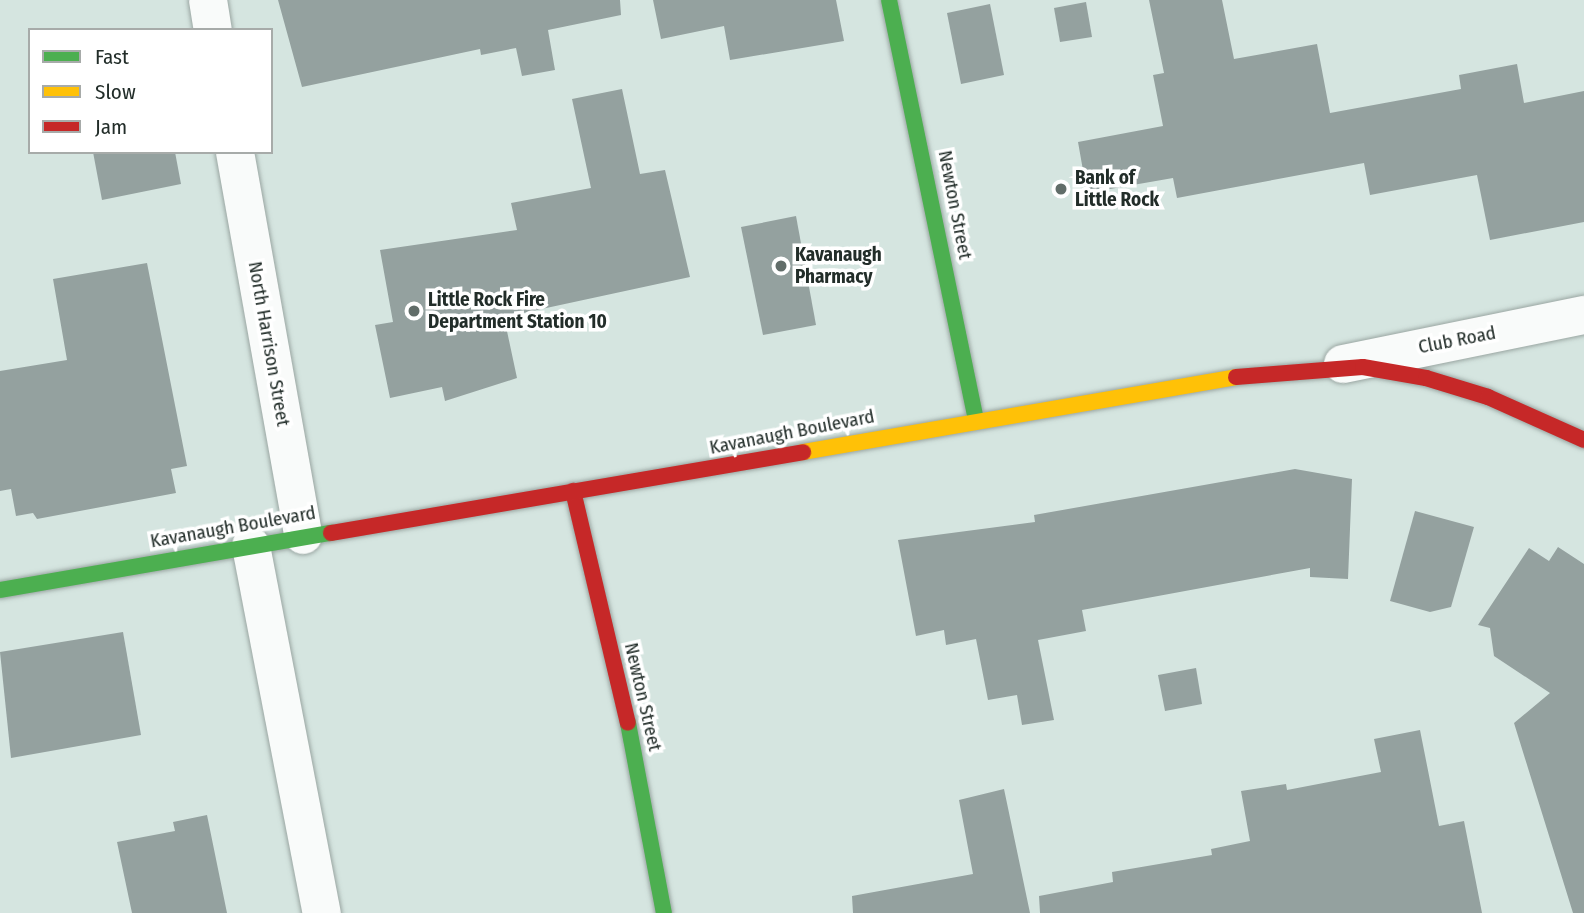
<!DOCTYPE html>
<style>
body{margin:0}
#map{position:relative;width:1584px;height:913px;overflow:hidden;background:#d5e5e0;font-family:"Fira Sans Condensed",sans-serif}
div>[style]{position:absolute}
[style*='--x']{left:calc(var(--x)*1px);top:calc(var(--y)*1px);width:calc(var(--w)*1px);rotate:calc(var(--a)*1deg)}
.building>*{inset:0;background:#94a19f}
.roads{filter:drop-shadow(0 0 2px #9aa6a2) drop-shadow(0 0 2px #9aa6a2)}
.street>*{height:38px;margin:-19px;padding:0 19px;transform-origin:19px;border-radius:19px;background:#f9fbfa}
.fast>*{height:16px;margin:-8px;padding:0 8px;transform-origin:8px;border-radius:8px;background:#4caf50}
.slow>*{height:16px;margin:-8px;padding:0 8px;transform-origin:8px;border-radius:8px;background:#ffc107}
.jam>*{height:16px;margin:-8px;padding:0 8px;transform-origin:8px;border-radius:8px;background:#c62828}
.dots>*{width:19px;height:19px;translate:-50% -50%;box-sizing:border-box;border:4px solid #fff;border-radius:50%}
span{translate:-50% -50%;white-space:nowrap;text-align:center;line-height:1.15;-webkit-text-stroke:7px #fff;paint-order:stroke}
.poi-label{font-size:19px;color:#222d29;font-weight:700}
.left{translate:0 -50%;text-align:left}
.street-label{font-size:19px;color:#222d29}
.legend{position:absolute;left:28px;top:28px;width:245px;height:126px;box-sizing:border-box;background:#fff;border:2px solid #a7aba9;margin:0;padding:9px 12px;list-style:none;font-size:21px;color:#222d29}
.legend li{display:flex;align-items:center;gap:14px;height:35px}
.legend b{width:35px;border:2px solid #a7aba9}
</style>
<div id="map">
<div class="building">
<i style="clip-path:polygon(278px 0,620px 0,621px 15px,548px 30px,555px 70px,522px 76px,516px 48px,481px 55px,480px 49px,302px 87px)"></i>
<i style="clip-path:polygon(653px 0,836px 0,844px 41px,730px 60px,724px 26px,661px 39px)"></i>
<i style="clip-path:polygon(1149px 0,1222px 0,1234px 59px,1317px 44px,1330px 113px,1461px 89px,1459px 75px,1517px 64px,1524px 103px,1584px 91px,1584px 222px,1490px 240px,1477px 175px,1370px 195px,1364px 163px,1177px 198px,1173px 178px,1087px 193px,1078px 142px,1163px 126px,1153px 75px,1164px 73px)"></i>
<i style="clip-path:polygon(1086px 2px,1092px 37px,1060px 42px,1054px 8px)"></i>
<i style="clip-path:polygon(990px 4px,1004px 75px,961px 84px,947px 13px)"></i>
<i style="clip-path:polygon(622px 89px,640px 174px,665px 170px,690px 277px,504px 317px,517px 378px,445px 401px,442px 387px,390px 398px,375px 325px,393px 322px,380px 250px,517px 230px,511px 203px,591px 188px,572px 99px)"></i>
<i style="clip-path:polygon(93px 152px,175px 152px,181px 184px,102px 200px)"></i>
<i style="clip-path:polygon(796px 216px,816px 325px,763px 335px,741px 227px)"></i>
<i style="clip-path:polygon(147px 263px,187px 466px,171px 469px,176px 493px,37px 519px,33px 513px,16px 516px,11px 489px,0 491px,0 371px,67px 360px,53px 279px)"></i>
<i style="clip-path:polygon(1295px 469px,1352px 479px,1348px 579px,1310px 577px,1310px 568px,1082px 610px,1086px 631px,1038px 640px,1054px 720px,1022px 725px,1017px 695px,988px 700px,976px 639px,946px 645px,944px 630px,916px 636px,898px 540px,1035px 522px,1034px 515px)"></i>
<i style="clip-path:polygon(1415px 511px,1474px 527px,1451px 607px,1430px 612px,1390px 601px)"></i>
<i style="clip-path:polygon(1558px 547px,1584px 564px,1584px 913px,1573px 913px,1514px 723px,1550px 693px,1494px 656px,1490px 628px,1478px 625px,1529px 548px,1549px 561px)"></i>
<i style="clip-path:polygon(123px 632px,141px 735px,11px 758px,0 652px)"></i>
<i style="clip-path:polygon(1196px 668px,1202px 704px,1165px 711px,1158px 675px)"></i>
<i style="clip-path:polygon(1420px 730px,1439px 826px,1464px 821px,1482px 913px,1040px 913px,1039px 896px,1113px 882px,1112px 872px,1212px 855px,1211px 849px,1250px 841px,1241px 791px,1286px 784px,1287px 790px,1381px 772px,1374px 739px)"></i>
<i style="clip-path:polygon(1004px 789px,1030px 913px,853px 913px,852px 896px,973px 874px,959px 800px)"></i>
<i style="clip-path:polygon(207px 815px,227px 913px,132px 913px,117px 842px,175px 831px,173px 822px)"></i>
</div>
<div class="roads">
<div class="street">
<i style="--x:208;--y:0;--w:30;--a:81"></i>
<i style="--x:235;--y:152;--w:389;--a:79.9"></i>
<i style="--x:1343;--y:364;--w:246;--a:-11.5"></i>
<i style="--x:251;--y:546;--w:374;--a:79.1"></i>
</div>
<div class="fast">
<i style="--x:889;--y:0;--w:428;--a:78.3"></i>
<i style="--x:0;--y:590;--w:336;--a:-9.8"></i>
<i style="--x:628;--y:723;--w:193;--a:79.3"></i>
</div>
<div class="slow">
<i style="--x:803;--y:452;--w:439;--a:-9.8"></i>
</div>
<div class="jam">
<i style="--x:1236;--y:377;--w:127;--a:-4.5"></i>
<i style="--x:1363;--y:367;--w:64;--a:9.9"></i>
<i style="--x:1426;--y:378;--w:65;--a:17"></i>
<i style="--x:1488;--y:397;--w:105;--a:24.1"></i>
<i style="--x:573;--y:491;--w:238;--a:76.7"></i>
<i style="--x:331;--y:533;--w:479;--a:-9.7"></i>
</div>
</div>
<div class="dots">
<i style="left:1061px;top:189px;background:#616d69"></i>
<i style="left:781px;top:266px;background:#616d69"></i>
<i style="left:414px;top:311px;background:#616d69"></i>
</div>
<div class="poi-label">
<span class="left" style="left:1075px;top:189px">Bank of<br>Little Rock</span>
<span class="left" style="left:795px;top:266px">Kavanaugh<br>Pharmacy</span>
<span class="left" style="left:428px;top:311px">Little Rock Fire<br>Department Station 10</span>
</div>
<div class="street-label">
<span style="left:955px;top:205px;rotate:79deg">Newton Street</span>
<span style="left:1457px;top:340px;rotate:-11deg">Club Road</span>
<span style="left:269px;top:344px;rotate:80deg">North Harrison Street</span>
<span style="left:792px;top:432px;rotate:-11deg">Kavanaugh Boulevard</span>
<span style="left:233px;top:527px;rotate:-10deg">Kavanaugh Boulevard</span>
<span style="left:643px;top:697px;rotate:77deg">Newton Street</span>
</div>
<ul class="legend">
<li><b style="height:9px;background:#4caf50"></b>Fast</li>
<li><b style="height:9px;background:#ffc107"></b>Slow</li>
<li><b style="height:9px;background:#c62828"></b>Jam</li>
</ul>
</div>
